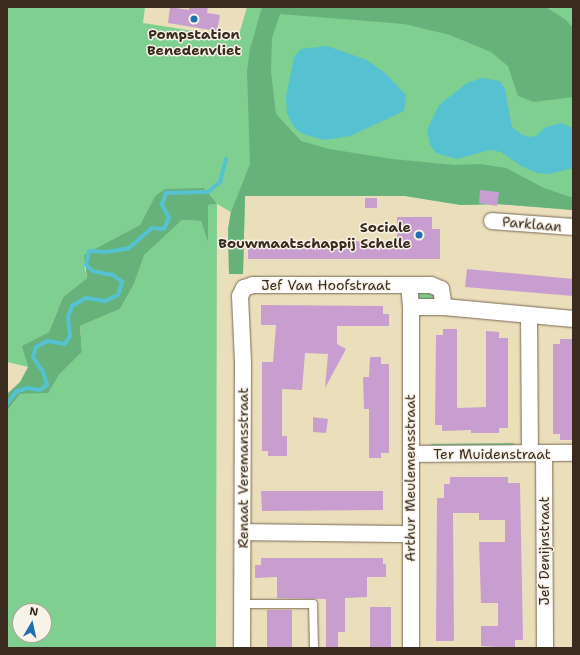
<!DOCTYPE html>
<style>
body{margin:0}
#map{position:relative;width:580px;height:655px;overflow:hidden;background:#ebdfbb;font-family:"Shantell Sans",sans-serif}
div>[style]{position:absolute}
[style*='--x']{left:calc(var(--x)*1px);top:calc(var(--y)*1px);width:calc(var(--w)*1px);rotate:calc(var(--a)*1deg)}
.green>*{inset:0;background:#7fcf90}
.forest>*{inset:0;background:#67b27a}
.water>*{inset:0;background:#56c2d1}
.stream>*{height:4px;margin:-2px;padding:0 2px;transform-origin:2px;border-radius:2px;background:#56c2d1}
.building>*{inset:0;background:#c79ecf}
.roads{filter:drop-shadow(0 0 1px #796955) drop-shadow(0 0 1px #796955)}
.service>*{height:8px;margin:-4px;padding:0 4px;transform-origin:4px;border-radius:4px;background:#fff}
.minor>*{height:16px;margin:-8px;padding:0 8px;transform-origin:8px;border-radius:8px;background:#fff}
.dots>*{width:11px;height:11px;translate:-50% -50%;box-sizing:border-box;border:2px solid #f7f3e8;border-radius:50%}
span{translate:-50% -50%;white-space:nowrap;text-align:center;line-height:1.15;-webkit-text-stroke:3px #f7f3e8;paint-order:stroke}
.poi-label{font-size:14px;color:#3b2a1e;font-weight:700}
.right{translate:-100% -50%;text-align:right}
.street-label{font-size:14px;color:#3b2a1e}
.frame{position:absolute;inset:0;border:8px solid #3b2a1e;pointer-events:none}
.north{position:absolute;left:12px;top:603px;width:40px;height:40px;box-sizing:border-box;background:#f7f3e8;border:1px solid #aca397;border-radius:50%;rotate:9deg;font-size:11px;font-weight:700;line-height:16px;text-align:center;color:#3b2a1e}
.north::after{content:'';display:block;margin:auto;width:14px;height:18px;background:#1f6fb2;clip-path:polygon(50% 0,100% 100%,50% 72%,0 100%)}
</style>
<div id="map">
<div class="green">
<i style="clip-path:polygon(evenodd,7px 7px,145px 7px,143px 23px,238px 38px,247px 7px,573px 7px,573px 210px,497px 204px,461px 205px,405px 196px,245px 196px,243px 274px,229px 274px,228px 229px,231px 212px,217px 204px,216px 648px,7px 648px,7px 411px,20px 394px,48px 392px,59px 375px,82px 352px,80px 326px,120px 309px,134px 284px,143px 255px,182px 220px,201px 221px,208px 240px,208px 205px,216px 204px,204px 188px,155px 196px,140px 225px,117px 238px,84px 265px,87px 278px,63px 297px,49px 332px,23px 346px,28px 367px,7px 362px,7px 7px,20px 611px,44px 611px,44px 635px,20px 635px,20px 611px)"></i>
<i style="clip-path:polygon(421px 289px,436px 290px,436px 301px,418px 298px)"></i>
<i style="clip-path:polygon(514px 443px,514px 447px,432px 448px,431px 444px)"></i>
</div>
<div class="forest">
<i style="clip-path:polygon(262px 7px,546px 7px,566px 20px,573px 28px,573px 97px,534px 102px,518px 96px,508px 66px,491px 52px,450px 35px,404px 24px,280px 14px,272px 38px,271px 72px,276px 114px,301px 141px,329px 149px,392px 159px,454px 165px,481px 164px,506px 168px,544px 188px,573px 198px,573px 210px,497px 204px,461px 205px,405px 196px,245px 196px,243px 274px,229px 274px,228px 229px,231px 212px,250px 164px,247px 71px,250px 49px)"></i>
<i style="clip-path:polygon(204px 188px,217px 204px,208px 205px,208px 242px,201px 221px,182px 220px,144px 255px,134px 284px,120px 309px,80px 326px,82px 352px,59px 375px,48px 393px,20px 394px,7px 411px,7px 394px,20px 382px,28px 367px,22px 346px,49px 332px,63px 297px,87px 278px,84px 255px,140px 225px,155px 196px,165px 189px)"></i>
</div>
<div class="water">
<i style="clip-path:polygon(327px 46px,367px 60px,385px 73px,406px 95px,404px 111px,350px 136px,325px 140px,303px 134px,294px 127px,287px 114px,286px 97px,294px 57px,301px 49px)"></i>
<i style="clip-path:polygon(482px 78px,500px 81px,505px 89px,512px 127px,521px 134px,528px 137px,536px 136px,544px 128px,561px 123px,573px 128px,573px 168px,549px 174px,538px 173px,521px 166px,501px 152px,490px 150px,457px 159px,436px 153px,430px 145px,427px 130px,439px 105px,467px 83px)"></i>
</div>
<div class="stream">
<i style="--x:7;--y:404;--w:15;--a:-53"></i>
<i style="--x:16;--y:392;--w:12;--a:-20"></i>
<i style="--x:27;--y:388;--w:13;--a:9"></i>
<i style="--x:40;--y:390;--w:9;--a:-36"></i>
<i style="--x:47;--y:385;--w:14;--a:-107"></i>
<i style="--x:43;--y:372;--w:18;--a:-124"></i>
<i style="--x:33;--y:357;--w:10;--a:-73"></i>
<i style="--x:36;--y:347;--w:13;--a:-27"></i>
<i style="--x:48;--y:341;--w:17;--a:10"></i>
<i style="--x:65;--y:344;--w:9;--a:-58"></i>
<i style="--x:70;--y:336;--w:19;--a:-96"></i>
<i style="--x:68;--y:317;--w:12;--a:-70"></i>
<i style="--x:72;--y:306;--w:16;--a:-30"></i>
<i style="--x:86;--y:298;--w:19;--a:9"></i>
<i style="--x:105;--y:301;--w:14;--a:-25"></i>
<i style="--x:118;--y:295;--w:14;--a:-73"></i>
<i style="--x:122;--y:282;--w:11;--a:-142"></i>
<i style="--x:113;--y:275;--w:20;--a:-169"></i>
<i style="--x:93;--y:271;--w:9;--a:-139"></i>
<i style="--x:86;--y:265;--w:14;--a:-78"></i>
<i style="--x:89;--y:251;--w:18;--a:3"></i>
<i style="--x:107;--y:252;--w:22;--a:-10"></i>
<i style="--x:129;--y:248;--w:30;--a:-41"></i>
<i style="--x:152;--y:228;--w:12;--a:5"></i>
<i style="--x:164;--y:229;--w:12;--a:-66"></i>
<i style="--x:169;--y:218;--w:16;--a:-117"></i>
<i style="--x:162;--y:204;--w:12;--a:-70"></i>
<i style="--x:166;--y:193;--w:42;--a:-1.4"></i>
<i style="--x:208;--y:192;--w:16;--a:-40"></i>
<i style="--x:220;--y:182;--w:24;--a:-75"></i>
</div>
<div class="building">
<i style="clip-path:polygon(170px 7px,189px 10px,189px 7px,208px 7px,207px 13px,220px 15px,217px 31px,168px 23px)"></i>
<i style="clip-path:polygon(480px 190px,499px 192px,497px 206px,479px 203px)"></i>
<i style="clip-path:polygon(365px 198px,377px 198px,377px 208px,365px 208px)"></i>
<i style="clip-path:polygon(397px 217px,432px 217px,432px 229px,440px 229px,440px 259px,248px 259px,248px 242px,397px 241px)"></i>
<i style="clip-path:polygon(467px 269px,573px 279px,573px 296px,465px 287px)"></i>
<i style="clip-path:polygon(261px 305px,383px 306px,383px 314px,389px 314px,389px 326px,337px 326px,337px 344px,346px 349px,325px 388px,328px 354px,305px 353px,302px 390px,282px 389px,282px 436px,287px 436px,287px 456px,268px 456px,268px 451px,262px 451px,262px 362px,273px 362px,276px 325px,261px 325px)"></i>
<i style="clip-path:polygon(443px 329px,457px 329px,457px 408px,486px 407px,486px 331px,499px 332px,499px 338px,508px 338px,508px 428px,499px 428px,499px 433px,471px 433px,471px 430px,442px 431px,442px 425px,435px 425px,436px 335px,443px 335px)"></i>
<i style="clip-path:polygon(560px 339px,573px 339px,573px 440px,560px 440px,560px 434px,553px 434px,553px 344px,560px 344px)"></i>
<i style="clip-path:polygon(370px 357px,381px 357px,381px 364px,389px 364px,389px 453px,381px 453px,381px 458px,369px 458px,369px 409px,364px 409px,363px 377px,369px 377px)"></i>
<i style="clip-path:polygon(313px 417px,328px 419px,326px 433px,313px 432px)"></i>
<i style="clip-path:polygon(450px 477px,508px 477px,508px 483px,520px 483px,523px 640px,515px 640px,515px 648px,481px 646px,481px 626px,498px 626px,498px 603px,481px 603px,479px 542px,505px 542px,505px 520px,479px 520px,479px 513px,453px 513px,454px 641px,436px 641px,437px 498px,444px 498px,444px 484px,450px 484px)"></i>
<i style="clip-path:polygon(261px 491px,383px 491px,383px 510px,262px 511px)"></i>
<i style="clip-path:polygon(261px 558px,383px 558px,383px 564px,386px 564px,386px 577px,367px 577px,367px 597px,345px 598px,345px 632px,338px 632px,338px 648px,326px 648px,326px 599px,277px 598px,277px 577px,255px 578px,255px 565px,261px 565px)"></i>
<i style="clip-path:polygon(370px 607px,391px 607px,391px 648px,370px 648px)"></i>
<i style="clip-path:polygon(267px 610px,292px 610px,292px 648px,267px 648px)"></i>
</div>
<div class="roads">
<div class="service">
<i style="--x:241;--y:604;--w:72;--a:0"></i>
<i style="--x:313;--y:604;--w:44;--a:88.7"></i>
</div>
<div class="minor">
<i style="--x:492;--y:221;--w:81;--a:4.2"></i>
<i style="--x:444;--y:307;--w:130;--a:5.3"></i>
<i style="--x:529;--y:315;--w:138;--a:89.6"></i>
<i style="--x:544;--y:453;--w:195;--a:89.7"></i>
<i style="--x:411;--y:454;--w:162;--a:-0.4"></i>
<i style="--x:243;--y:532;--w:167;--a:0.7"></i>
<i style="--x:242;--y:648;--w:286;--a:-89.8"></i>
<i style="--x:243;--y:362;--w:66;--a:-92.6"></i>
<i style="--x:240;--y:296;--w:9;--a:-63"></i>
<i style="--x:244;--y:288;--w:9;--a:-18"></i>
<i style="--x:253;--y:285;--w:178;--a:0"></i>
<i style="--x:431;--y:285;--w:11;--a:22"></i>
<i style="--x:441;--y:289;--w:18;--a:81"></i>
<i style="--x:444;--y:307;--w:33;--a:180"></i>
<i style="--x:411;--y:307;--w:22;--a:-95"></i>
<i style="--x:411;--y:648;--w:341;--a:-90"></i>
</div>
</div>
<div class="dots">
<i style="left:194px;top:19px;background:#1f6fb2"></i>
<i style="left:419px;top:235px;background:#1f6fb2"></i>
</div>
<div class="poi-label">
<span style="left:194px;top:42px">Pompstation<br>Benedenvliet</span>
<span class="right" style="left:411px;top:235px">Sociale<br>Bouwmaatschappij Schelle</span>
</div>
<div class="street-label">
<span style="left:532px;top:224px;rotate:5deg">Parklaan</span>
<span style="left:326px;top:285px">Jef Van Hoofstraat</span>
<span style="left:492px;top:454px">Ter Muidenstraat</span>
<span style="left:243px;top:468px;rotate:-90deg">Renaat Veremansstraat</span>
<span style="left:410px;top:478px;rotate:-90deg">Arthur Meulemensstraat</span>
<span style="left:544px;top:551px;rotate:-90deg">Jef Denijnstraat</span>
</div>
<div class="frame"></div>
<div class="north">N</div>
</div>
